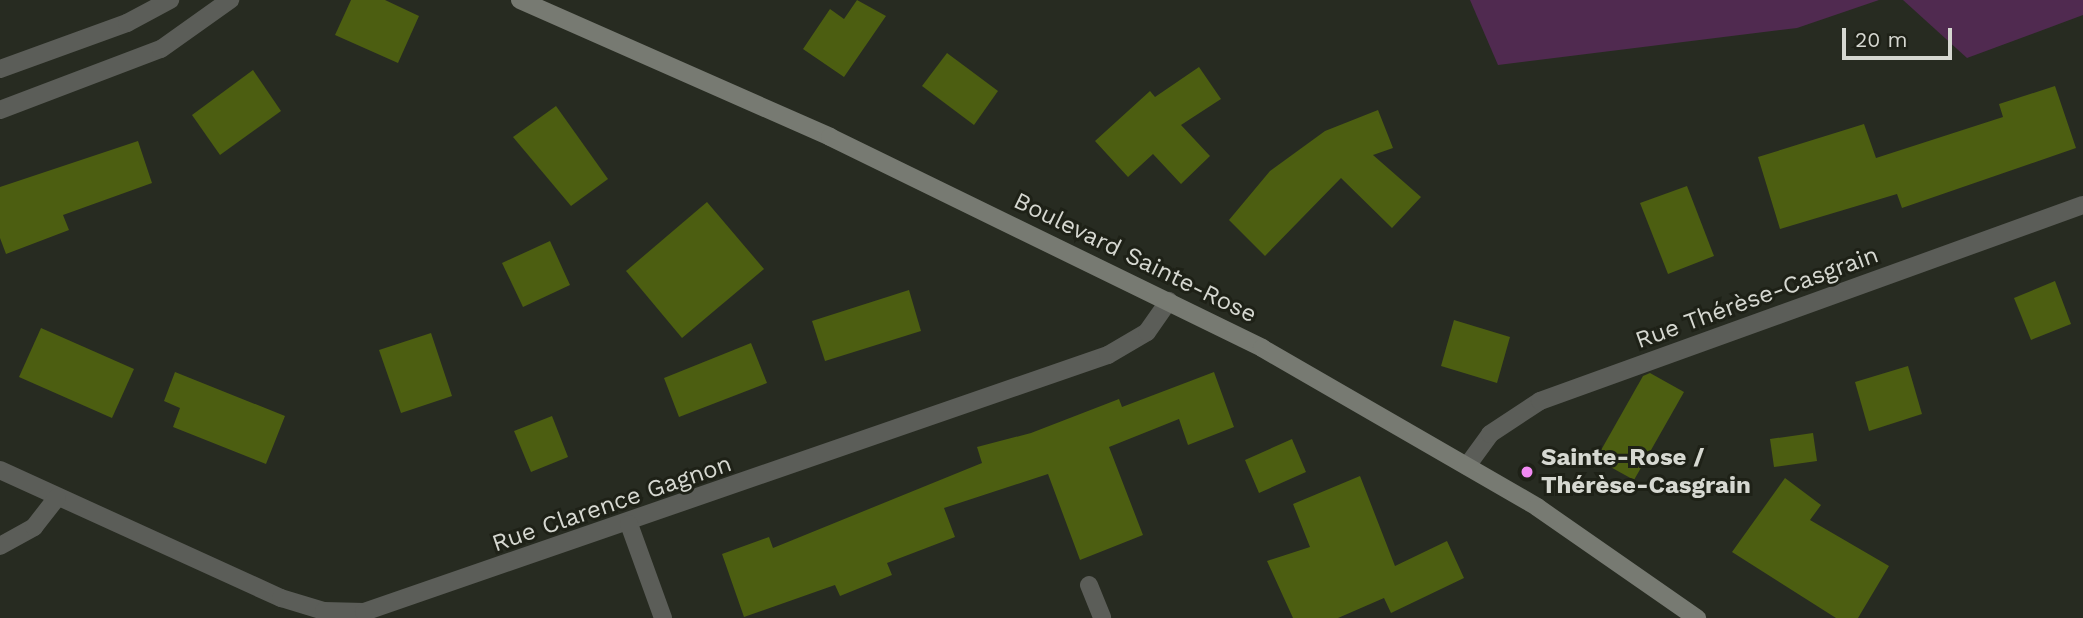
<!DOCTYPE html>
<meta charset="utf-8">
<style>
body{margin:0}
#map{position:relative;width:2083px;height:618px;overflow:hidden;background:#272b21;font-family:"Work Sans",sans-serif}
div>[style]{position:absolute}
[style*='--x']{left:calc(var(--x)*1px);top:calc(var(--y)*1px);width:calc(var(--w)*1px);rotate:calc(var(--a)*1deg)}
.green>*{inset:0;background:#502a50}
.building>*{inset:0;background:#4c5e11}
.street>*{height:18px;margin:-9px;padding:0 9px;transform-origin:9px;border-radius:9px;background:#5b5d58}
.secondary>*{height:18px;margin:-9px;padding:0 9px;transform-origin:9px;border-radius:9px;background:#777a72}
.dots>*{width:19px;height:19px;translate:-50% -50%;box-sizing:border-box;border:4px solid #1e2117;border-radius:50%}
span{translate:-50% -50%;white-space:nowrap;text-align:center;line-height:1.15;-webkit-text-stroke:6px #1e2117;paint-order:stroke}
.street-label{font-size:24px;color:#d6d8d1}
.poi-label{font-size:24px;color:#d6d8d1;font-weight:700}
.left{translate:0 -50%;text-align:left}
.scale{position:absolute;left:1842px;top:28px;width:110px;height:32px;box-sizing:border-box;border:4px solid #d6d8d1;border-top:0;padding-left:9px;font-size:21px;line-height:24px;white-space:nowrap;color:#d6d8d1;-webkit-text-stroke:5px #1e2117;paint-order:stroke}
</style>
<div id="map">
<div class="green">
<i style="clip-path:polygon(1470px 0,1879px 0,1797px 28px,1498px 65px)"></i>
<i style="clip-path:polygon(1903px 0,2083px 0,2083px 15px,1967px 58px)"></i>
</div>
<div class="building">
<i style="clip-path:polygon(351px 0,385px 0,419px 16px,398px 63px,335px 35px)"></i>
<i style="clip-path:polygon(857px 0,886px 16px,844px 77px,803px 49px,830px 9px,844px 19px)"></i>
<i style="clip-path:polygon(947px 53px,998px 91px,974px 125px,922px 86px)"></i>
<i style="clip-path:polygon(1199px 67px,1221px 99px,1181px 125px,1210px 156px,1181px 184px,1153px 154px,1128px 177px,1095px 141px,1150px 91px,1155px 97px)"></i>
<i style="clip-path:polygon(253px 70px,281px 111px,220px 155px,192px 115px)"></i>
<i style="clip-path:polygon(2055px 86px,2076px 148px,1902px 208px,1897px 194px,1780px 229px,1758px 157px,1864px 124px,1876px 158px,2003px 117px,1999px 104px)"></i>
<i style="clip-path:polygon(556px 106px,608px 179px,571px 206px,513px 137px)"></i>
<i style="clip-path:polygon(1378px 110px,1393px 148px,1373px 155px,1421px 197px,1392px 228px,1341px 178px,1265px 256px,1229px 220px,1270px 171px,1325px 131px)"></i>
<i style="clip-path:polygon(138px 141px,152px 183px,63px 215px,69px 230px,6px 254px,0 238px,0 187px)"></i>
<i style="clip-path:polygon(1687px 186px,1714px 256px,1668px 274px,1640px 203px)"></i>
<i style="clip-path:polygon(707px 202px,764px 269px,682px 338px,626px 271px)"></i>
<i style="clip-path:polygon(550px 241px,570px 285px,523px 307px,502px 263px)"></i>
<i style="clip-path:polygon(2055px 281px,2071px 324px,2031px 340px,2014px 298px)"></i>
<i style="clip-path:polygon(909px 290px,921px 331px,825px 361px,812px 321px)"></i>
<i style="clip-path:polygon(1454px 320px,1510px 337px,1497px 383px,1441px 366px)"></i>
<i style="clip-path:polygon(41px 328px,134px 369px,112px 418px,19px 377px)"></i>
<i style="clip-path:polygon(431px 333px,452px 396px,401px 413px,379px 350px)"></i>
<i style="clip-path:polygon(751px 343px,767px 383px,679px 417px,664px 378px)"></i>
<i style="clip-path:polygon(1908px 366px,1922px 414px,1869px 431px,1855px 382px)"></i>
<i style="clip-path:polygon(175px 372px,285px 416px,266px 464px,173px 427px,180px 408px,164px 401px)"></i>
<i style="clip-path:polygon(1214px 372px,1234px 427px,1188px 445px,1179px 419px,1109px 447px,1143px 535px,1080px 560px,1048px 474px,944px 508px,955px 537px,887px 563px,892px 575px,840px 596px,835px 585px,744px 617px,722px 554px,769px 537px,773px 548px,982px 463px,977px 447px,1031px 433px,1119px 399px,1122px 407px)"></i>
<i style="clip-path:polygon(1650px 373px,1684px 392px,1634px 480px,1596px 459px,1643px 376px)"></i>
<i style="clip-path:polygon(552px 416px,568px 457px,531px 472px,514px 431px)"></i>
<i style="clip-path:polygon(1813px 433px,1817px 461px,1774px 467px,1770px 439px)"></i>
<i style="clip-path:polygon(1292px 439px,1306px 472px,1259px 493px,1245px 460px)"></i>
<i style="clip-path:polygon(1360px 476px,1395px 566px,1447px 541px,1464px 578px,1391px 613px,1384px 598px,1338px 618px,1293px 618px,1267px 561px,1310px 547px,1293px 504px)"></i>
<i style="clip-path:polygon(1785px 478px,1821px 505px,1810px 520px,1889px 566px,1858px 618px,1836px 618px,1732px 552px)"></i>
</div>
<div class="street">
<i style="--x:0;--y:69;--w:135;--a:-19.9"></i>
<i style="--x:127;--y:23;--w:49;--a:-28.1"></i>
<i style="--x:0;--y:110;--w:172;--a:-20.8"></i>
<i style="--x:161;--y:49;--w:85;--a:-35.4"></i>
<i style="--x:1467;--y:466;--w:39;--a:-54"></i>
<i style="--x:1490;--y:434;--w:60;--a:-33.4"></i>
<i style="--x:1540;--y:401;--w:577;--a:-19.85"></i>
<i style="--x:0;--y:470;--w:309;--a:24.5"></i>
<i style="--x:281;--y:598;--w:45;--a:16.8"></i>
<i style="--x:324;--y:611;--w:40;--a:1.4"></i>
<i style="--x:364;--y:612;--w:787;--a:-19.06"></i>
<i style="--x:1108;--y:355;--w:45;--a:-30.5"></i>
<i style="--x:1147;--y:332;--w:38;--a:-55"></i>
<i style="--x:629;--y:524;--w:100;--a:70.1"></i>
<i style="--x:0;--y:546;--w:39;--a:-29"></i>
<i style="--x:34;--y:527;--w:37;--a:-52"></i>
<i style="--x:1089;--y:585;--w:35;--a:68"></i>
</div>
<div class="secondary">
<i style="--x:520;--y:0;--w:339;--a:23.8"></i>
<i style="--x:830;--y:137;--w:481;--a:26"></i>
<i style="--x:1262;--y:348;--w:318;--a:30"></i>
<i style="--x:1537;--y:507;--w:195;--a:34.8"></i>
</div>
<div class="dots">
<i style="left:1527px;top:472px;background:#f28af3"></i>
</div>
<div class="street-label">
<span style="left:1135px;top:258px;rotate:26deg">Boulevard Sainte-Rose</span>
<span style="left:1757px;top:298px;rotate:-20deg">Rue Thérèse-Casgrain</span>
<span style="left:612px;top:504px;rotate:-19deg">Rue Clarence Gagnon</span>
</div>
<div class="poi-label">
<span class="left" style="left:1541px;top:472px">Sainte-Rose /<br>Thérèse-Casgrain</span>
</div>
<div class="scale">20 m</div>
</div>
